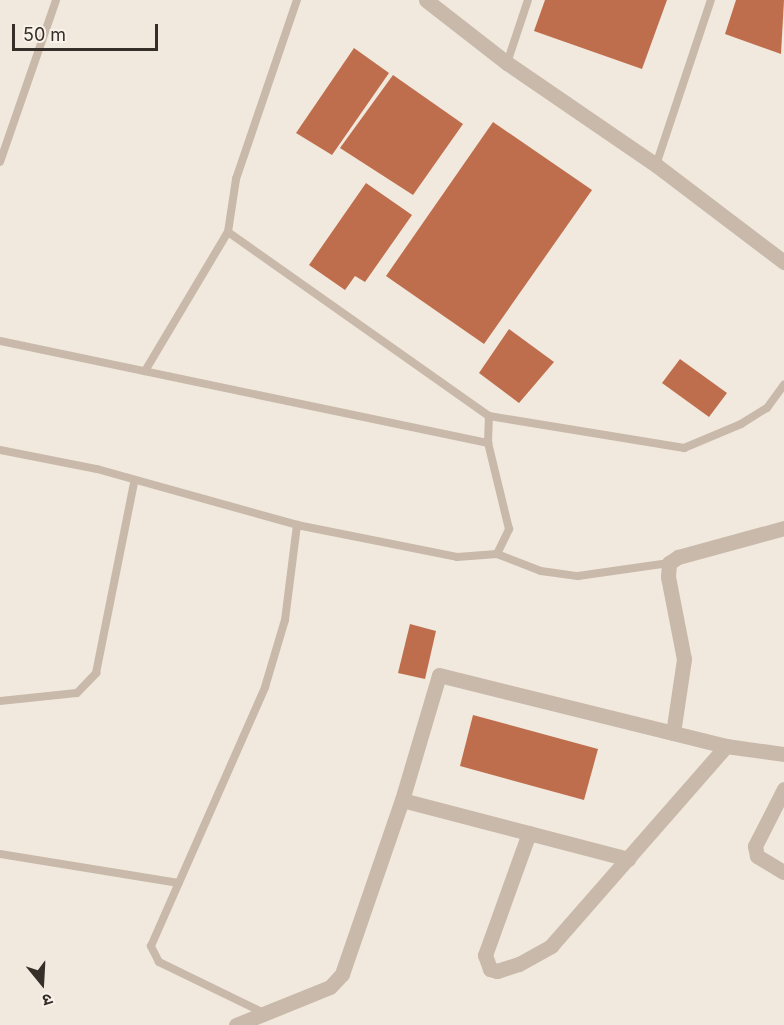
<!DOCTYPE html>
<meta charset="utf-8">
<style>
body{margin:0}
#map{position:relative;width:784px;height:1025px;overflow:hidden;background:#f1e9dd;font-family:Inter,"Noto Sans Devanagari",sans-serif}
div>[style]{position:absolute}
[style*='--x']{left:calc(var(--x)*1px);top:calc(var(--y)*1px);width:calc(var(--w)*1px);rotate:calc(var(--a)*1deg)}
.building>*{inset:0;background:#bf6e4d}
.lane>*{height:8px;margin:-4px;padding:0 4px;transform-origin:4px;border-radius:4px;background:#c9b9aa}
.street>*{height:15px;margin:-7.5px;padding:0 7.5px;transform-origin:7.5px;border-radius:7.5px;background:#c9b9aa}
span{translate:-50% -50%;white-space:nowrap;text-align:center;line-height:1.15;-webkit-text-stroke:4.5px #f9f2ea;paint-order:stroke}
.north{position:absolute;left:12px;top:953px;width:60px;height:60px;-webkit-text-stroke:4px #f9f2ea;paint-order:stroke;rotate:162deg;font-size:16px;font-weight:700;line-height:24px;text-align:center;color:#362e29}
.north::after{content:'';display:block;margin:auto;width:21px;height:27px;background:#362e29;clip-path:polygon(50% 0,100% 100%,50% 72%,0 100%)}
.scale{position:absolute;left:12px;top:24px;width:146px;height:27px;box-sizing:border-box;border:3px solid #362e29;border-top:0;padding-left:8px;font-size:18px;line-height:21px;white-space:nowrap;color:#362e29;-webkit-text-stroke:4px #f9f2ea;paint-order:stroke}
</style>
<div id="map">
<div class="building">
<i style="clip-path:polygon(545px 0,667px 0,642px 69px,534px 31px)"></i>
<i style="clip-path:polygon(736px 0,784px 0,781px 54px,725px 34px)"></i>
<i style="clip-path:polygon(354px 48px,389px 73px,332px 155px,296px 133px)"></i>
<i style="clip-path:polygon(393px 75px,463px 124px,413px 195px,340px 148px)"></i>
<i style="clip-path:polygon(493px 122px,592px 190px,484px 344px,386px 276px)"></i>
<i style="clip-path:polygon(366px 183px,412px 215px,365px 282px,355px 276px,345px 290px,309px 265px)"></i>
<i style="clip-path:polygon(509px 329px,554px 362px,519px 403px,479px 373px)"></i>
<i style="clip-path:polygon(680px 359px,727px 393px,709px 417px,662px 383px)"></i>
<i style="clip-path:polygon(410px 624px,436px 631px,425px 679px,398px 673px)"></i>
<i style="clip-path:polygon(473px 715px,598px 749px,584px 800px,460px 766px)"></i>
</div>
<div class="lane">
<i style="--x:507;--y:63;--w:66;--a:-71.6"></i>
<i style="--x:0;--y:162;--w:171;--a:-70.9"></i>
<i style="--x:656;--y:165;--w:174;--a:-71.6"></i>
<i style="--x:228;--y:232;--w:319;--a:35.2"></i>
<i style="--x:0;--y:341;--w:499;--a:11.8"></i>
<i style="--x:145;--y:371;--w:162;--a:-59.2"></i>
<i style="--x:228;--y:232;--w:54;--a:-81.4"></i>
<i style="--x:236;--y:179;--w:189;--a:-71.2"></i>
<i style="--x:0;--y:450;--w:99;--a:11.1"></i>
<i style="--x:97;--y:469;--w:208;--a:15.6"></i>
<i style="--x:297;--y:525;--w:163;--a:11.3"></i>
<i style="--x:457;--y:557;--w:40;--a:-4.3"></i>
<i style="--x:497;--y:554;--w:28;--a:-64"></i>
<i style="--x:509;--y:529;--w:89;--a:-103.7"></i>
<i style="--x:488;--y:443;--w:27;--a:-88"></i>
<i style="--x:489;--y:416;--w:198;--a:9.3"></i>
<i style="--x:684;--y:448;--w:62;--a:-22.8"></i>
<i style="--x:741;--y:424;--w:31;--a:-32"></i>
<i style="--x:767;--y:408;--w:29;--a:-54"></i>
<i style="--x:497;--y:554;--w:47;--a:21.1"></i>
<i style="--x:541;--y:571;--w:37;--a:8"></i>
<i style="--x:578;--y:576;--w:92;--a:-8.1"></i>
<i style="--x:0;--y:701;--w:77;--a:-5.9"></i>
<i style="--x:77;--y:693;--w:28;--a:-46"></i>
<i style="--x:96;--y:673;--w:195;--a:-78.7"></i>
<i style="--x:0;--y:854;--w:181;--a:9.2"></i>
<i style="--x:264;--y:1013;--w:117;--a:-154.1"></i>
<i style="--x:159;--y:962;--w:18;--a:-117"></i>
<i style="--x:151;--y:946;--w:283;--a:-66.2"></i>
<i style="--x:265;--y:687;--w:70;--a:-73.4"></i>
<i style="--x:285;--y:620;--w:96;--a:-82.8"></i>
</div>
<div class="street">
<i style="--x:426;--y:0;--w:103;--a:37.9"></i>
<i style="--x:507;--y:63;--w:181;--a:34.4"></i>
<i style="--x:656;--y:165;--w:161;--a:37.2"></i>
<i style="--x:673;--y:733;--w:75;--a:-81.5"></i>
<i style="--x:684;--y:659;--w:84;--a:-101"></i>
<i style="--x:668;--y:577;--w:14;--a:-86"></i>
<i style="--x:669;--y:563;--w:11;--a:-34"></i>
<i style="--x:678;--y:557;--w:110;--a:-15.3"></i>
<i style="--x:784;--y:789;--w:64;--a:117"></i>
<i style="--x:755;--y:846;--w:10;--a:79"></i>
<i style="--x:757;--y:856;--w:31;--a:31"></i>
<i style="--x:402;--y:800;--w:234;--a:14.6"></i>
<i style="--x:529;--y:833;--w:130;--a:109.8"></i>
<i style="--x:485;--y:955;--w:15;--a:70"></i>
<i style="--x:490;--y:969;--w:7;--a:16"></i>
<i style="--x:497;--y:971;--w:23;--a:-18"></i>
<i style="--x:519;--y:964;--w:37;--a:-29"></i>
<i style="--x:551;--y:946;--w:266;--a:-48.8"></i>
<i style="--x:236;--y:1025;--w:101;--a:-22"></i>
<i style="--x:330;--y:987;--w:18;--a:-47"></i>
<i style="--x:342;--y:974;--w:184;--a:-71"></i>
<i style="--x:402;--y:800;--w:130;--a:-73.5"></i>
<i style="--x:439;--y:675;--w:296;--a:13.9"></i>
<i style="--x:726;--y:746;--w:59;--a:7.9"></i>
</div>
<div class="north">उ</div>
<div class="scale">50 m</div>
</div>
